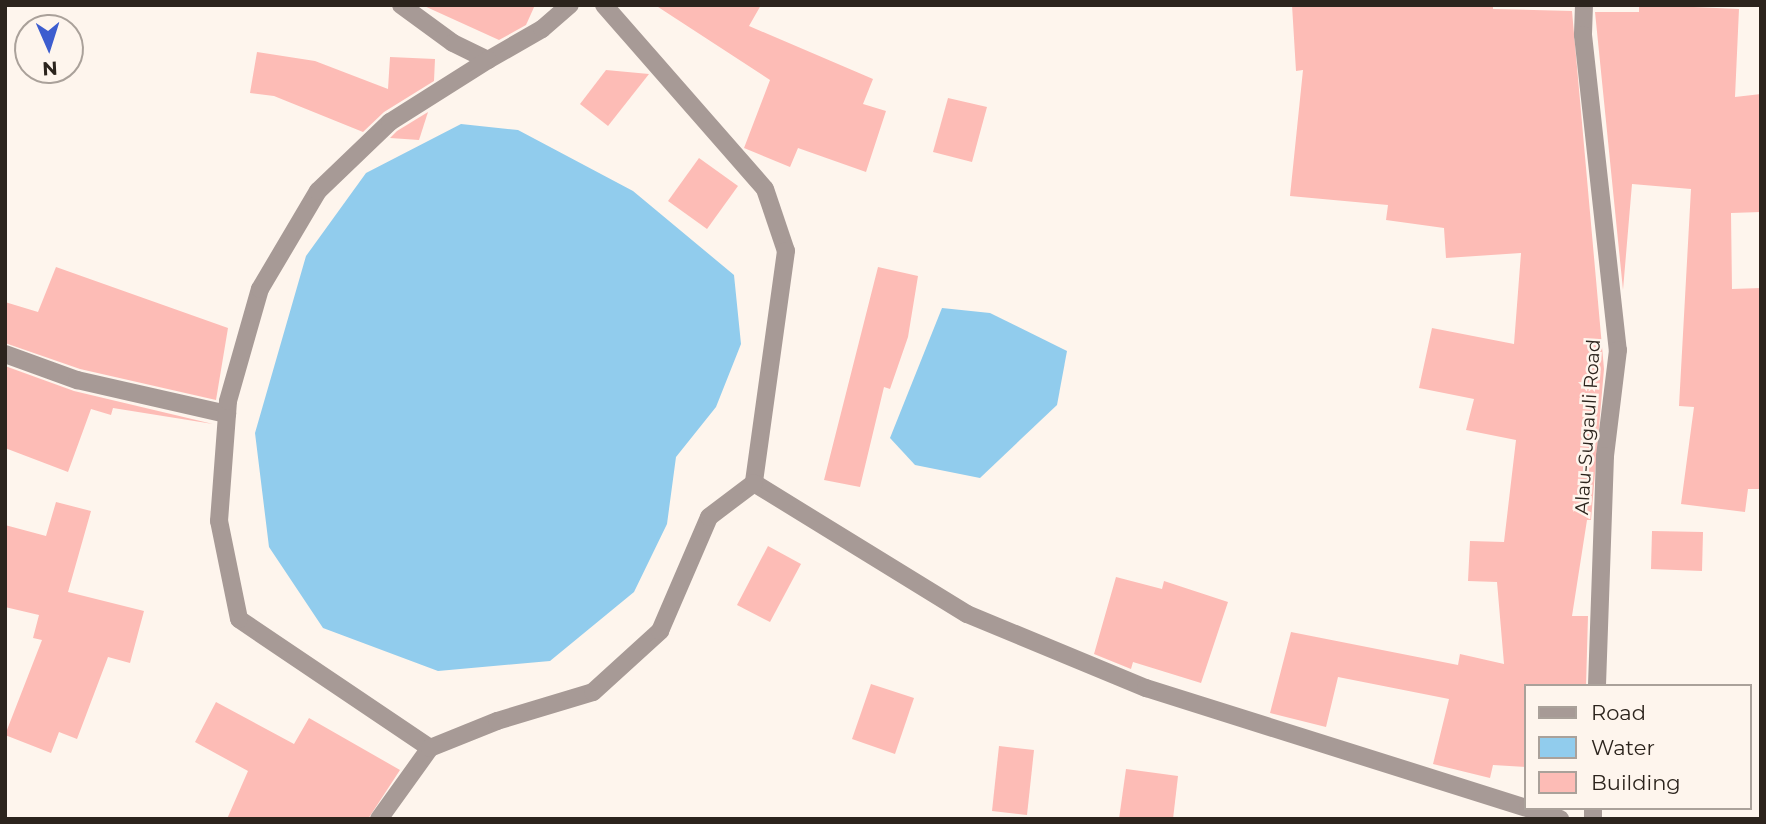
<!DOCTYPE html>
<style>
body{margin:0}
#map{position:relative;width:1766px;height:824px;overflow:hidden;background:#fef5ed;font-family:Montserrat,sans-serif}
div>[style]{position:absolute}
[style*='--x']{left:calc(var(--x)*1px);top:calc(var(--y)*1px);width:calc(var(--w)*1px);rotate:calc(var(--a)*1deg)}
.water>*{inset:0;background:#91cced}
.building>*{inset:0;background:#fdbcb6}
.minor>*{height:18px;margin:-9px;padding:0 9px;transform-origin:9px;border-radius:9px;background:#a79a96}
span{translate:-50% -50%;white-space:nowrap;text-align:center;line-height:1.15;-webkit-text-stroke:5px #fef5ed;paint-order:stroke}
.street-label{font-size:19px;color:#2c241d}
.frame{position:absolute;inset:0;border:7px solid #2c241d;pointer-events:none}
.legend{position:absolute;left:1524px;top:684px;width:228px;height:126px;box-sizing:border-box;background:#fef5ed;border:2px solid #aaa19a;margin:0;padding:9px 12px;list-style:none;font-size:21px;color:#2c241d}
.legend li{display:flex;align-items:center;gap:14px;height:35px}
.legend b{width:35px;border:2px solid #aaa19a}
.north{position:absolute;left:14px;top:14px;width:70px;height:70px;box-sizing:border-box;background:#fef5ed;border:2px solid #aaa19a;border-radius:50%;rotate:177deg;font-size:19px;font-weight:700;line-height:28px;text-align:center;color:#2c241d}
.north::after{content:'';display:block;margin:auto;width:24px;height:32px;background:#3d5dcf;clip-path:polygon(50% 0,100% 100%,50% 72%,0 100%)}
</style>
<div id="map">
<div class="water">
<i style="clip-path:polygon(461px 124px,518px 130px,633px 191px,734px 275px,741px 344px,716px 407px,676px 457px,667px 524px,634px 592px,550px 661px,438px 671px,323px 628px,269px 547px,255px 433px,306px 256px,366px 173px)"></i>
<i style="clip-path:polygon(942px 308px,990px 313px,1067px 351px,1057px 405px,980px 478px,915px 465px,890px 438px)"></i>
</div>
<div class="building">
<i style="clip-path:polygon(422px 5px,535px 5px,526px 25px,499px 40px)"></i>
<i style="clip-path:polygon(655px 5px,761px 5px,749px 26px,873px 79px,863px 104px,886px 111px,866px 172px,798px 148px,790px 167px,744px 148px,770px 80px)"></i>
<i style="clip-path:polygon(1292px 5px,1493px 5px,1493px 9px,1572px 11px,1604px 369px,1591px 520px,1587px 520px,1572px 616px,1588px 616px,1586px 686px,1526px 686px,1526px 767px,1493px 765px,1490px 778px,1433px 764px,1449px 699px,1338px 677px,1326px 727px,1270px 713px,1291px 632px,1458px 665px,1460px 654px,1504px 664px,1497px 582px,1468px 581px,1470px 541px,1504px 542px,1516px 440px,1466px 430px,1474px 399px,1419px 388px,1432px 328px,1514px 344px,1521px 253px,1446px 258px,1444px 228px,1386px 220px,1388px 205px,1290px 196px,1303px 70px,1296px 71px)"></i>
<i style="clip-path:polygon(1671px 6px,1739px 9px,1735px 97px,1761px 94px,1761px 212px,1731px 213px,1732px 289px,1761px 288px,1761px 489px,1748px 489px,1745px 512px,1681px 504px,1694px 407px,1679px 406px,1691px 189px,1632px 184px,1623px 290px,1595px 12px,1639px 12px,1639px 7px)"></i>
<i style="clip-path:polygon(257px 52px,315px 61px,388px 89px,390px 57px,435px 59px,434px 81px,384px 112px,363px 132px,274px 96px,250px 93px)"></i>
<i style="clip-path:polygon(606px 70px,649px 74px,608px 126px,580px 104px)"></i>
<i style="clip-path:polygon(948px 98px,987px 107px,972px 162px,933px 152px)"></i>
<i style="clip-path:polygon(428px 112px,419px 140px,390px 138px,397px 131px)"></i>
<i style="clip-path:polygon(699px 158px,738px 186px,707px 229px,668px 201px)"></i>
<i style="clip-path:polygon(56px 267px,228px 328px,216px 400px,80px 369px,5px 343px,5px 302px,38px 312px)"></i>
<i style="clip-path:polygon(878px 267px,918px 276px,908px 337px,890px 389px,884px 387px,860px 487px,824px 480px)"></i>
<i style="clip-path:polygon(5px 366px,74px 391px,213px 424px,113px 408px,111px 415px,91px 409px,68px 472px,5px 448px)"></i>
<i style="clip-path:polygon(56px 502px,91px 511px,68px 592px,144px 611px,130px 663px,108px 657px,77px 739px,59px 732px,51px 753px,5px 735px,42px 640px,33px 638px,39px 615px,5px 607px,5px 525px,46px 536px)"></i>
<i style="clip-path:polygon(1652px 531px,1703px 532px,1702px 571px,1651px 569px)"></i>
<i style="clip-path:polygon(768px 546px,801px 564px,770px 622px,737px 605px)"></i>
<i style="clip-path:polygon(1116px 577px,1162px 589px,1164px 581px,1228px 602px,1201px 683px,1133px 662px,1131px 669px,1094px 654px)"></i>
<i style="clip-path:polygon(871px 684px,914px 698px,895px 754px,852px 739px)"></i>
<i style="clip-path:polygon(216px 702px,294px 744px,309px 718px,400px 770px,368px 819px,227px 819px,248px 771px,195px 742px)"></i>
<i style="clip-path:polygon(999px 746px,1034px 750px,1027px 815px,992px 811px)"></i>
<i style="clip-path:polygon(1126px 769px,1178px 776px,1173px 819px,1119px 819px)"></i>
</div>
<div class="minor">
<i style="--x:401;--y:5;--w:64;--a:36.2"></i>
<i style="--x:453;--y:43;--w:39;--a:26"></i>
<i style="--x:488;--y:60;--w:62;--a:-29.9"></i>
<i style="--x:542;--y:29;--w:37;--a:-41"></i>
<i style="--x:604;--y:5;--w:244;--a:48.8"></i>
<i style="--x:765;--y:189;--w:65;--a:71.3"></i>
<i style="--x:786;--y:251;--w:234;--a:97.9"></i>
<i style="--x:754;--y:483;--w:250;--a:31.6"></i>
<i style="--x:967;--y:614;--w:194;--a:22.5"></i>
<i style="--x:1146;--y:688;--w:398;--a:17.5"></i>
<i style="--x:1584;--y:5;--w:30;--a:92"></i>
<i style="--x:1583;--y:35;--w:317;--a:83.7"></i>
<i style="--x:1618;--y:350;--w:107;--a:97"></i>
<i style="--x:1605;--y:456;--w:230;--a:92"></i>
<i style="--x:5;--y:354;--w:77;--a:19.9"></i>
<i style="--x:77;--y:380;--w:154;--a:12.8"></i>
<i style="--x:430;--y:748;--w:230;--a:-146"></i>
<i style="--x:239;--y:619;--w:100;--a:-101.5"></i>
<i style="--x:219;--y:521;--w:120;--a:-85.7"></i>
<i style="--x:228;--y:401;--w:116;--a:-74.1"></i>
<i style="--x:260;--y:289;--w:114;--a:-59.4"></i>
<i style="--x:318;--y:191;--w:100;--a:-43.8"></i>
<i style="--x:390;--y:122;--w:116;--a:-32.3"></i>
<i style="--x:1528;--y:808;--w:34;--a:19"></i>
<i style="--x:379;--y:819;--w:87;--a:-54.3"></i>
<i style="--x:430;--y:748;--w:72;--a:-21.9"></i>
<i style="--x:497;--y:721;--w:100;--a:-16.8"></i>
<i style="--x:593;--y:692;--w:91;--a:-42.3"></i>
<i style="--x:660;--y:631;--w:124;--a:-66.7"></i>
<i style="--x:709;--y:517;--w:56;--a:-37.1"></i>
<i style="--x:1593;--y:819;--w:11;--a:-90"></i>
</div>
<div class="street-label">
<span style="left:1588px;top:427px;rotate:-86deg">Alau-Sugauli Road</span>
</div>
<div class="frame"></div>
<ul class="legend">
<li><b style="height:9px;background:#a79a96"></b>Road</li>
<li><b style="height:19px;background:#91cced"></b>Water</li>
<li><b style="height:19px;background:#fdbcb6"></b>Building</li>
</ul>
<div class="north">N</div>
</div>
